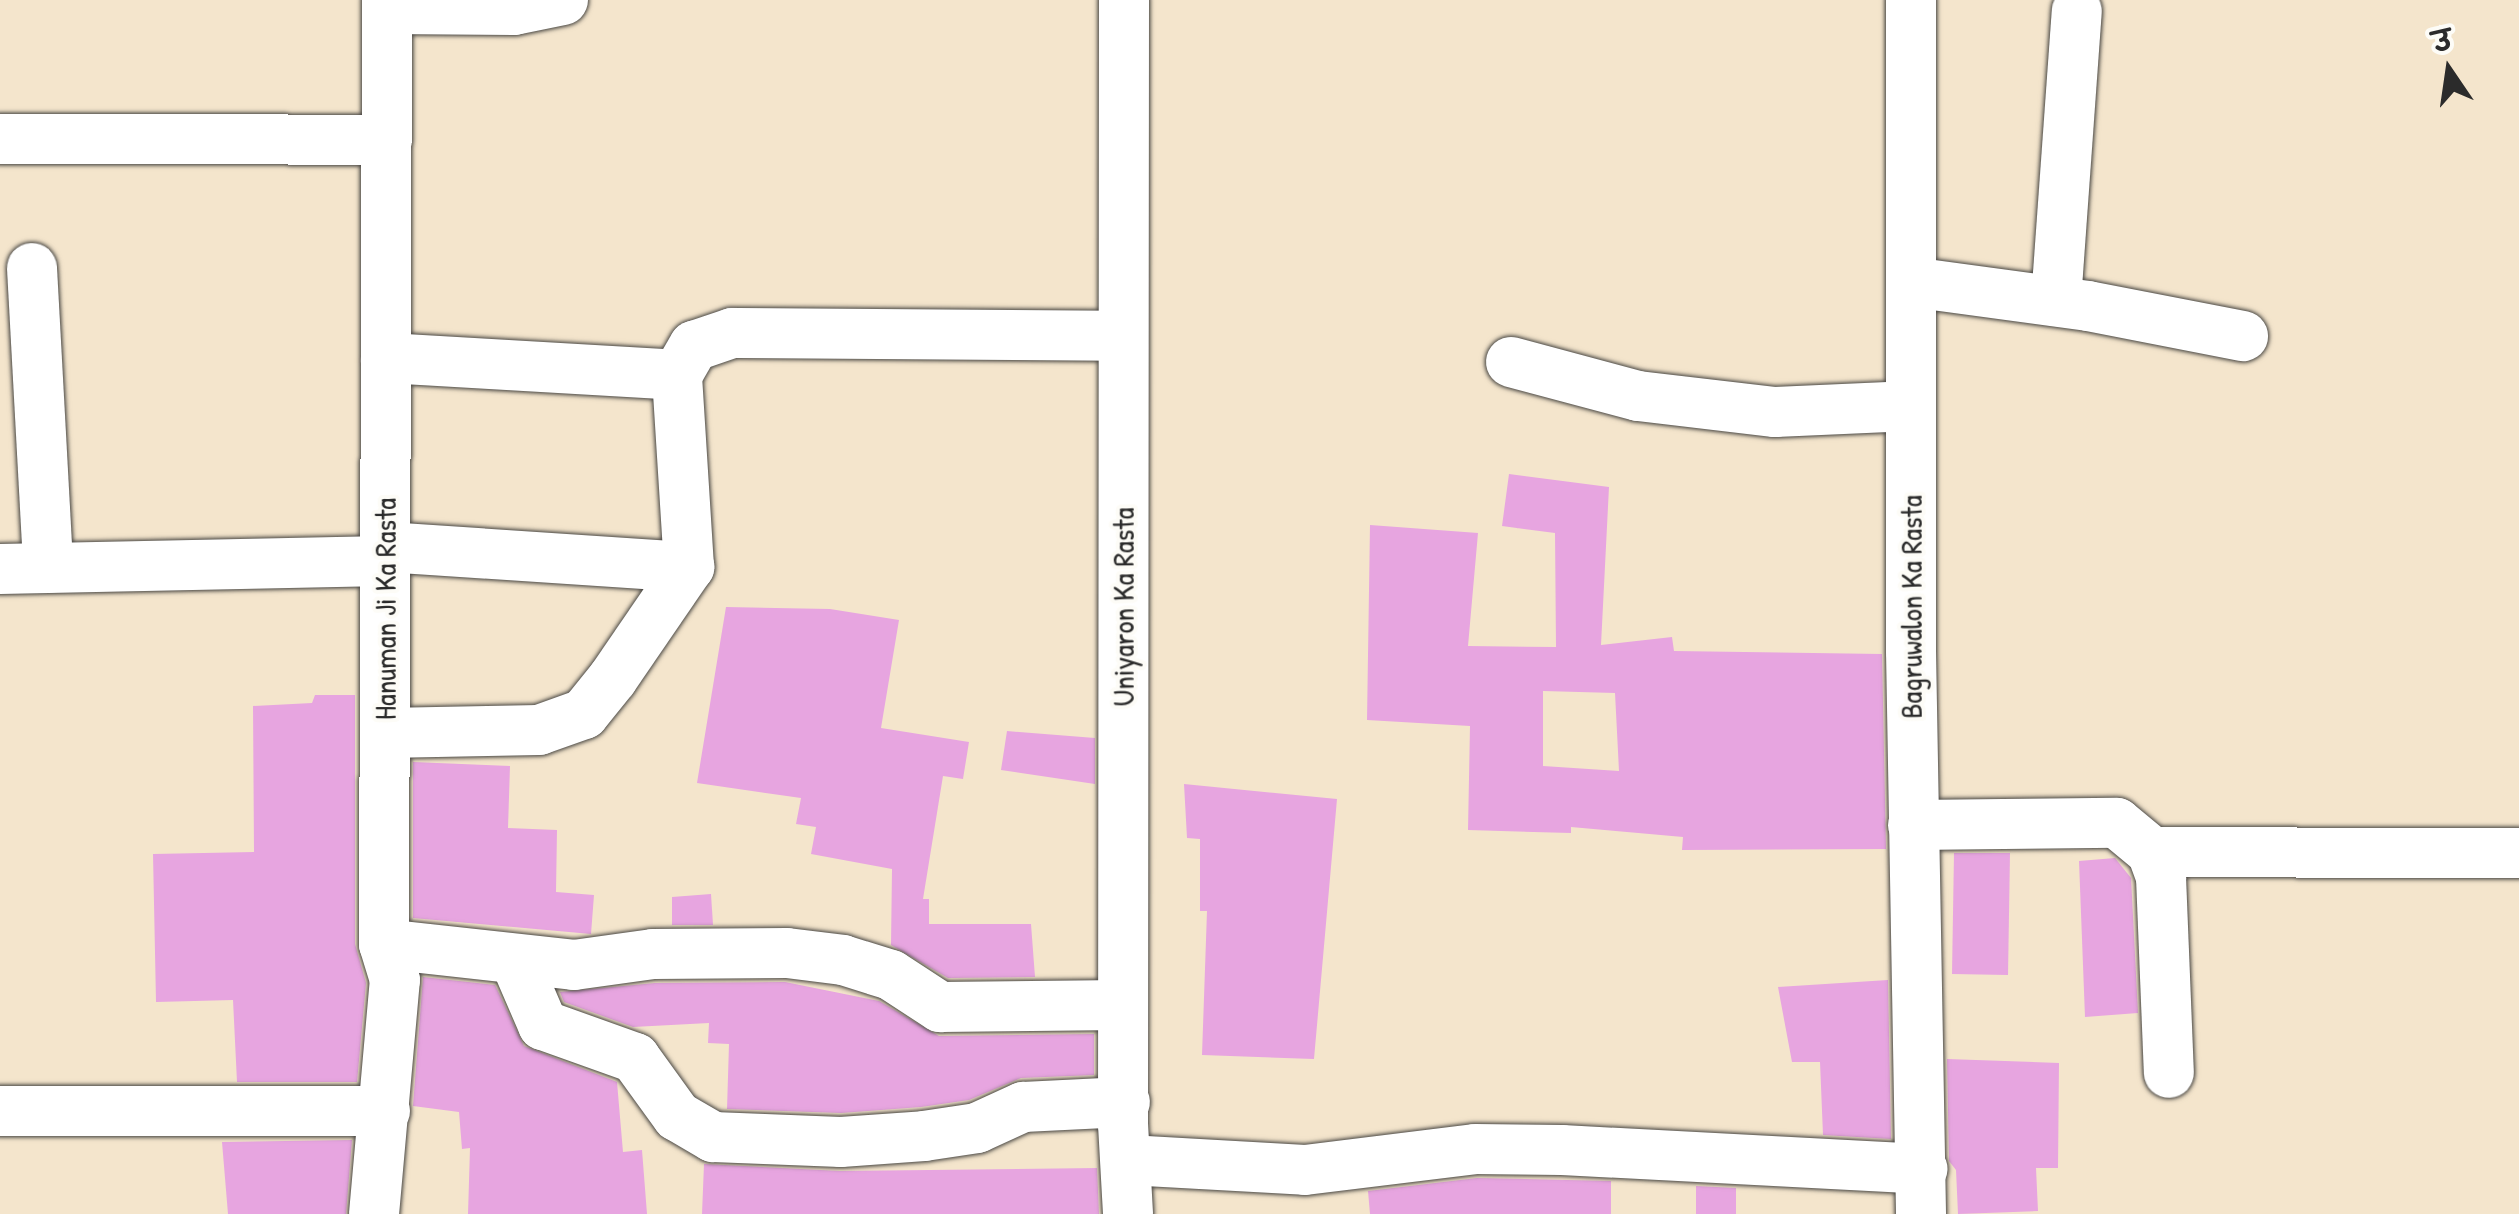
<!DOCTYPE html>
<meta charset="utf-8">
<style>
body{margin:0}
#map{position:relative;width:2519px;height:1214px;overflow:hidden;background:#f4e5cc;font-family:"Patrick Hand","Playpen Sans Deva",sans-serif}
div>[style]{position:absolute}
[style*='--x']{left:calc(var(--x)*1px);top:calc(var(--y)*1px);width:calc(var(--w)*1px);rotate:calc(var(--a)*1deg)}
.building>*{inset:0;background:#e7a5e0}
.roads{filter:drop-shadow(0 0 2px #494743) drop-shadow(0 0 2px #494743)}
.minor>*{height:50px;margin:-25px;padding:0 25px;transform-origin:25px;border-radius:25px;background:#fff}
span{translate:-50% -50%;white-space:nowrap;text-align:center;line-height:1.15;-webkit-text-stroke:8px #fdfcf7;paint-order:stroke}
.street-label{font-size:30px;color:#2b2b2b}
.north{position:absolute;left:2399px;top:20px;width:100px;height:100px;-webkit-text-stroke:8px #fdfcf7;paint-order:stroke;rotate:347deg;font-size:28px;font-weight:700;line-height:40px;text-align:center;color:#2b2b2b}
.north::after{content:'';display:block;margin:auto;width:35px;height:45px;background:#2b2b2b;clip-path:polygon(50% 0,100% 100%,50% 72%,0 100%)}
</style>
<div id="map">
<div class="building">
<i style="clip-path:polygon(evenodd,1509px 474px,1609px 487px,1601px 645px,1672px 637px,1674px 651px,1882px 654px,1886px 849px,1682px 850px,1683px 837px,1571px 827px,1571px 833px,1468px 830px,1470px 726px,1367px 720px,1370px 525px,1478px 533px,1468px 646px,1556px 647px,1555px 533px,1502px 526px,1509px 474px,1543px 691px,1615px 693px,1619px 771px,1543px 766px,1543px 691px)"></i>
<i style="clip-path:polygon(726px 607px,830px 609px,899px 620px,881px 728px,969px 742px,963px 779px,943px 776px,923px 899px,929px 899px,929px 924px,1031px 924px,1035px 977px,948px 978px,891px 945px,892px 869px,811px 854px,816px 827px,796px 824px,801px 798px,697px 783px)"></i>
<i style="clip-path:polygon(315px 695px,355px 695px,355px 944px,366px 983px,357px 1082px,237px 1082px,233px 1000px,156px 1002px,153px 854px,254px 852px,253px 706px,312px 703px)"></i>
<i style="clip-path:polygon(1007px 731px,1095px 738px,1095px 784px,1001px 770px)"></i>
<i style="clip-path:polygon(413px 762px,510px 766px,508px 828px,557px 830px,556px 892px,594px 895px,591px 934px,413px 918px)"></i>
<i style="clip-path:polygon(1184px 784px,1337px 799px,1314px 1059px,1202px 1055px,1207px 911px,1200px 911px,1200px 839px,1187px 838px)"></i>
<i style="clip-path:polygon(1954px 853px,2010px 853px,2008px 975px,1952px 974px)"></i>
<i style="clip-path:polygon(2115px 858px,2131px 878px,2138px 1013px,2085px 1017px,2079px 861px)"></i>
<i style="clip-path:polygon(711px 894px,713px 925px,672px 925px,672px 897px)"></i>
<i style="clip-path:polygon(423px 977px,495px 985px,524px 1046px,617px 1082px,623px 1152px,642px 1150px,647px 1214px,468px 1214px,470px 1148px,462px 1149px,459px 1112px,413px 1106px)"></i>
<i style="clip-path:polygon(1888px 980px,1891px 1139px,1823px 1135px,1820px 1062px,1792px 1062px,1778px 987px)"></i>
<i style="clip-path:polygon(785px 982px,879px 1001px,939px 1036px,1094px 1034px,1094px 1075px,1021px 1078px,969px 1100px,921px 1107px,841px 1113px,727px 1109px,729px 1044px,708px 1043px,709px 1023px,633px 1027px,564px 1002px,560px 992px,655px 983px)"></i>
<i style="clip-path:polygon(1947px 1059px,2059px 1063px,2058px 1168px,2036px 1168px,2038px 1211px,1958px 1214px,1956px 1170px,1949px 1161px)"></i>
<i style="clip-path:polygon(352px 1140px,346px 1214px,228px 1214px,222px 1142px)"></i>
<i style="clip-path:polygon(704px 1164px,840px 1171px,1097px 1168px,1099px 1214px,702px 1214px)"></i>
<i style="clip-path:polygon(1477px 1178px,1611px 1181px,1611px 1214px,1370px 1214px,1368px 1191px)"></i>
<i style="clip-path:polygon(1696px 1186px,1736px 1188px,1736px 1214px,1696px 1214px)"></i>
</div>
<div class="roads">
<div class="minor">
<i style="--x:1124;--y:0;--w:1124;--a:90.05"></i>
<i style="--x:1123;--y:1124;--w:90;--a:86.8"></i>
<i style="--x:1911;--y:0;--w:651;--a:90"></i>
<i style="--x:1911;--y:651;--w:563;--a:88.98"></i>
<i style="--x:387;--y:9;--w:127;--a:0.5"></i>
<i style="--x:514;--y:10;--w:50;--a:-11.5"></i>
<i style="--x:0;--y:139;--w:387;--a:0.1"></i>
<i style="--x:32;--y:268;--w:300;--a:86.9"></i>
<i style="--x:1911;--y:282;--w:179;--a:7.7"></i>
<i style="--x:2088;--y:306;--w:158;--a:11"></i>
<i style="--x:2056;--y:301;--w:291;--a:-85.9"></i>
<i style="--x:386;--y:358;--w:291;--a:3.3"></i>
<i style="--x:1511;--y:362;--w:131;--a:15"></i>
<i style="--x:1638;--y:396;--w:138;--a:6.7"></i>
<i style="--x:1775;--y:412;--w:136;--a:-2.5"></i>
<i style="--x:386;--y:547;--w:304;--a:3.8"></i>
<i style="--x:0;--y:569;--w:385;--a:-1.2"></i>
<i style="--x:385;--y:733;--w:154;--a:-1.1"></i>
<i style="--x:539;--y:730;--w:48;--a:-19.6"></i>
<i style="--x:584;--y:714;--w:46;--a:-51.1"></i>
<i style="--x:613;--y:678;--w:135;--a:-55.6"></i>
<i style="--x:689;--y:567;--w:192;--a:-93.6"></i>
<i style="--x:677;--y:375;--w:34;--a:-60"></i>
<i style="--x:694;--y:346;--w:40;--a:-18.9"></i>
<i style="--x:732;--y:333;--w:391;--a:0.4"></i>
<i style="--x:1913;--y:825;--w:204;--a:-0.6"></i>
<i style="--x:2117;--y:823;--w:45;--a:39.6"></i>
<i style="--x:2152;--y:852;--w:27;--a:70"></i>
<i style="--x:2161;--y:877;--w:196;--a:87.7"></i>
<i style="--x:2152;--y:852;--w:367;--a:0.2"></i>
<i style="--x:384;--y:944;--w:191;--a:6.3"></i>
<i style="--x:574;--y:965;--w:80;--a:-7.9"></i>
<i style="--x:653;--y:954;--w:134;--a:-0.4"></i>
<i style="--x:787;--y:953;--w:56;--a:7.1"></i>
<i style="--x:843;--y:960;--w:50;--a:17.4"></i>
<i style="--x:891;--y:975;--w:59;--a:33.1"></i>
<i style="--x:940;--y:1007;--w:182;--a:-0.6"></i>
<i style="--x:515;--y:960;--w:71;--a:66.7"></i>
<i style="--x:543;--y:1025;--w:98;--a:19.7"></i>
<i style="--x:635;--y:1058;--w:72;--a:54.1"></i>
<i style="--x:677;--y:1116;--w:42;--a:30.3"></i>
<i style="--x:713;--y:1137;--w:128;--a:2.2"></i>
<i style="--x:841;--y:1142;--w:83;--a:-4.1"></i>
<i style="--x:924;--y:1136;--w:54;--a:-8.6"></i>
<i style="--x:977;--y:1128;--w:51;--a:-24.5"></i>
<i style="--x:1023;--y:1107;--w:102;--a:-2.8"></i>
<i style="--x:0;--y:1111;--w:385;--a:0"></i>
<i style="--x:1128;--y:1160;--w:177;--a:3.2"></i>
<i style="--x:1305;--y:1170;--w:171;--a:-7"></i>
<i style="--x:1475;--y:1149;--w:87;--a:0.7"></i>
<i style="--x:1562;--y:1150;--w:361;--a:3"></i>
<i style="--x:374;--y:1214;--w:235;--a:-84.9"></i>
<i style="--x:395;--y:980;--w:38;--a:-107"></i>
<i style="--x:384;--y:944;--w:944;--a:-89.82"></i>
</div>
</div>
<div class="street-label">
<span style="left:1123px;top:607px;rotate:-90deg">Uniyaron Ka Rasta</span>
<span style="left:1911px;top:607px;rotate:-90deg">Bagruwalon Ka Rasta</span>
<span style="left:385px;top:609px;rotate:-90deg">Hanuman Ji Ka Rasta</span>
</div>
<div class="north">उ</div>
</div>
